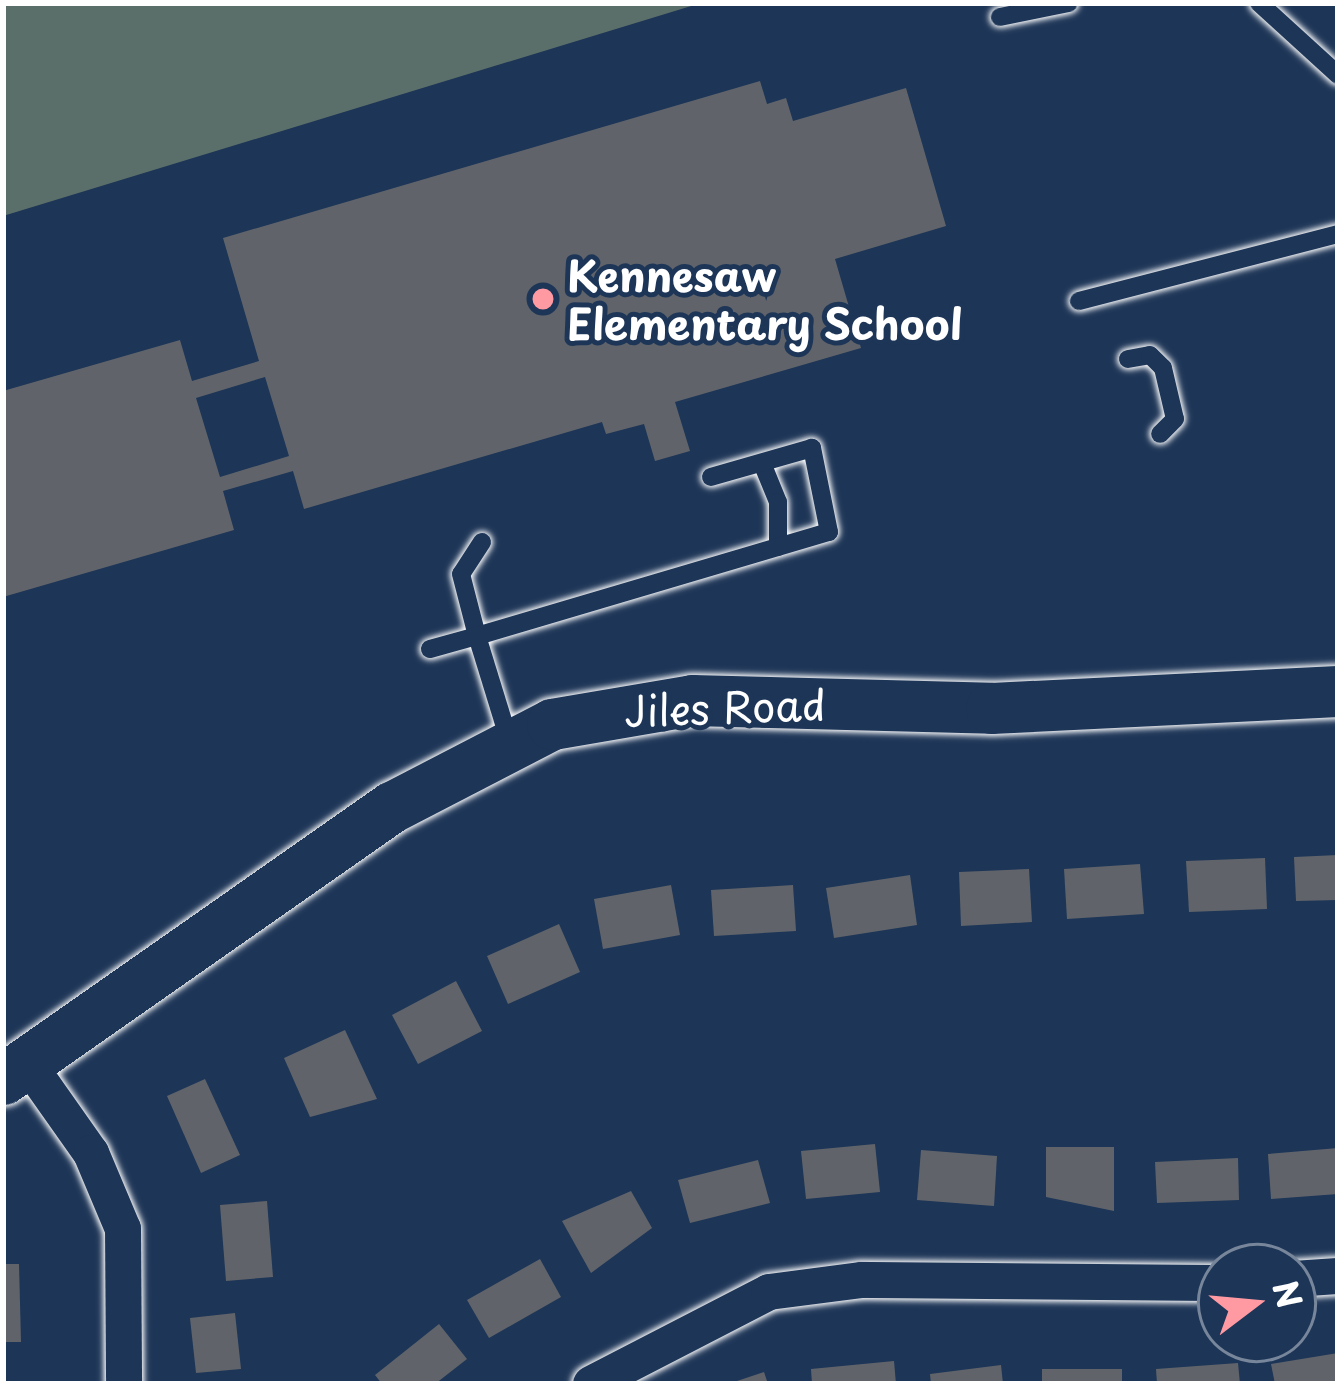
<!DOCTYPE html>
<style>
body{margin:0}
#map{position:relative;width:1341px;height:1387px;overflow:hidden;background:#1d3557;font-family:"Playpen Sans",sans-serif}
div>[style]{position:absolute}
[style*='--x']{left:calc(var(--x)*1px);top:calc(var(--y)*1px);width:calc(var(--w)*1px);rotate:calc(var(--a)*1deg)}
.green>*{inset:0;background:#5b6f6a}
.building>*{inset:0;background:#60646a}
.roads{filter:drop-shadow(0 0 3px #fff) drop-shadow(0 0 3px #fff)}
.lane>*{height:18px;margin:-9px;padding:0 9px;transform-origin:9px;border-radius:9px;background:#1d3557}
.street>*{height:36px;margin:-18px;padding:0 18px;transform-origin:18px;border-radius:18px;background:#1d3557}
.secondary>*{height:51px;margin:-25.5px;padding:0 25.5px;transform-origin:25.5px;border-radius:25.5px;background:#1d3557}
.dots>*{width:33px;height:33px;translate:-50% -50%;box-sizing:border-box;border:6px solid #1d3557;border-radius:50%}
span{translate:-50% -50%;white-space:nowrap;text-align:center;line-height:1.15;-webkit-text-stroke:10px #1d3557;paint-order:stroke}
.poi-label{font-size:42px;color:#fff;font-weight:700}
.left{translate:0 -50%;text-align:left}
.street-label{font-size:42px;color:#fff}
.frame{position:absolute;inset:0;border:6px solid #fff;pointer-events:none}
.north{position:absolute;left:1197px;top:1243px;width:120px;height:120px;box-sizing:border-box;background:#1d3557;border:3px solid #77869a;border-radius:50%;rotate:74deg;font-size:33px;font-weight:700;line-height:48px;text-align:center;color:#fff}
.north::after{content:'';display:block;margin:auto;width:42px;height:54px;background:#ff9aa2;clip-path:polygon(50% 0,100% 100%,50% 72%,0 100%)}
</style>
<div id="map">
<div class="green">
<i style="clip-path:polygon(3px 3px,701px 3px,3px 216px)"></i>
</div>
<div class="building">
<i style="clip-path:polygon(evenodd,760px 81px,767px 104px,786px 98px,793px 121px,906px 88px,946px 226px,835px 259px,861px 348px,675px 402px,690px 451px,655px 461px,644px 424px,606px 434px,602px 422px,304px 509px,293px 471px,223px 491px,234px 530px,3px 597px,3px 391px,180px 340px,192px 381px,259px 361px,223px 238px,760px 81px,265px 377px,289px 456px,220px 477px,196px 398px,265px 377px)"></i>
<i style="clip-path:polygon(1338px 855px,1338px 900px,1296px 901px,1294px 857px)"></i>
<i style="clip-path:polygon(1265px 858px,1267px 909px,1189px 912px,1186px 861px)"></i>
<i style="clip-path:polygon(1140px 864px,1144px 914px,1067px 919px,1064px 869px)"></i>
<i style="clip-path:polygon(1029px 869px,1032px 922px,961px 926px,959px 872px)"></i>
<i style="clip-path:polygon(910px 875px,917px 925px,834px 938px,826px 888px)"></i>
<i style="clip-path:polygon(671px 885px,680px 935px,603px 949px,594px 899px)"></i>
<i style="clip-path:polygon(793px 885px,796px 931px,714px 936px,711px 890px)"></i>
<i style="clip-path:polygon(559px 924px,580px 972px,508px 1004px,487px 956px)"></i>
<i style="clip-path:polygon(456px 981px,482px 1031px,418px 1064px,392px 1015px)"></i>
<i style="clip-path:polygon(345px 1030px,377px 1099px,310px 1117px,284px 1058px)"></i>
<i style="clip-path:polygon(205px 1079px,240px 1155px,201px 1173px,167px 1096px)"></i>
<i style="clip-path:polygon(875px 1144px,880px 1192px,806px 1199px,801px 1151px)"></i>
<i style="clip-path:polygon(1046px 1147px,1114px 1147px,1114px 1211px,1046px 1197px)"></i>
<i style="clip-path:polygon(1338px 1148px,1338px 1194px,1271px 1199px,1268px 1154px)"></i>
<i style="clip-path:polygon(921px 1150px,997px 1156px,994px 1206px,917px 1200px)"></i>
<i style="clip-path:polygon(1238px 1158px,1239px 1200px,1157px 1203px,1155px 1162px)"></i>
<i style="clip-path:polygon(758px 1160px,770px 1203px,690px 1223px,678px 1180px)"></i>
<i style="clip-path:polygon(631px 1191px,652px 1228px,591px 1273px,562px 1221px)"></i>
<i style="clip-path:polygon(267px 1201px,273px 1277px,226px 1281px,220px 1205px)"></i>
<i style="clip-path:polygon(540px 1259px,561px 1297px,489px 1338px,467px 1300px)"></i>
<i style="clip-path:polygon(3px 1264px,19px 1264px,21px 1342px,3px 1342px)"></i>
<i style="clip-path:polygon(235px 1313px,241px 1369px,196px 1373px,190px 1318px)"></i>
<i style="clip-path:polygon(439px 1324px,467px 1359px,435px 1384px,382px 1384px,375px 1375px)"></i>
<i style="clip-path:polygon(1338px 1353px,1338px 1384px,1275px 1384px,1271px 1364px)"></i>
<i style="clip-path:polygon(894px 1361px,896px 1384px,812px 1384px,811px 1369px)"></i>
<i style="clip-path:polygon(1238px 1363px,1240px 1384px,1157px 1384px,1156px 1369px)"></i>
<i style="clip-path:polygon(1001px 1365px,1003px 1384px,931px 1384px,930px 1374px)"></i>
<i style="clip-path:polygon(1042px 1369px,1122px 1369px,1122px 1384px,1042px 1384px)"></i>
<i style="clip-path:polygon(764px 1372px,768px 1384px,731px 1384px,731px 1383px)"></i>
</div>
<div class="roads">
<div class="lane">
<i style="--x:1259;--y:3;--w:107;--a:42.3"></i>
<i style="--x:1000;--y:17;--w:70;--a:-11.5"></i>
<i style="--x:1079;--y:301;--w:268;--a:-14.5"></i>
<i style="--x:1128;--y:359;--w:22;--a:-10"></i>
<i style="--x:1150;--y:355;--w:18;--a:45"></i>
<i style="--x:1163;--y:368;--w:52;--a:76.8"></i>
<i style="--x:1175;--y:419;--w:21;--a:135"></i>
<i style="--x:762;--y:463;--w:42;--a:67.7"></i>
<i style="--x:778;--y:502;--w:45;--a:90"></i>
<i style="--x:482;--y:542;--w:38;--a:123"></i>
<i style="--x:461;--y:574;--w:64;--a:75.5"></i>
<i style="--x:477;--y:636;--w:367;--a:-16.5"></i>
<i style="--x:829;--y:532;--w:86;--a:-101.4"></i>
<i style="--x:812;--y:448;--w:105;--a:164"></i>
<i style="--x:430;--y:649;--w:49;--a:-15.5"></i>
<i style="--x:477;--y:636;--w:109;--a:72.9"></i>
</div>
<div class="street">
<i style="--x:26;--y:1061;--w:113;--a:54.8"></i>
<i style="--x:91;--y:1153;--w:82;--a:67.2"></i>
<i style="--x:123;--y:1229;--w:155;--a:89.6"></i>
<i style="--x:1293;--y:1279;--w:45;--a:-3.8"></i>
<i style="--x:591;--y:1384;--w:200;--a:-27.3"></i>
<i style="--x:769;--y:1292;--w:94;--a:-7.4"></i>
<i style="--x:862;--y:1280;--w:359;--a:0.5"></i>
</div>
<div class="secondary">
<i style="--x:3;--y:1079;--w:475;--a:-35"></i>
<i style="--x:392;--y:807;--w:180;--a:-27.4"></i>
<i style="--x:552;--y:724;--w:142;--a:-9.7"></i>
<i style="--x:692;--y:700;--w:299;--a:1.5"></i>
<i style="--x:991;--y:708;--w:347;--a:-2.8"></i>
</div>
</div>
<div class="dots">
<i style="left:543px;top:299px;background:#ff9aa2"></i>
</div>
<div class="poi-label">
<span class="left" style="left:567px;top:299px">Kennesaw<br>Elementary School</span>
</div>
<div class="street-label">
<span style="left:725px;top:707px;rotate:-2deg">Jiles Road</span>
</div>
<div class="frame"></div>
<div class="north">N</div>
</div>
